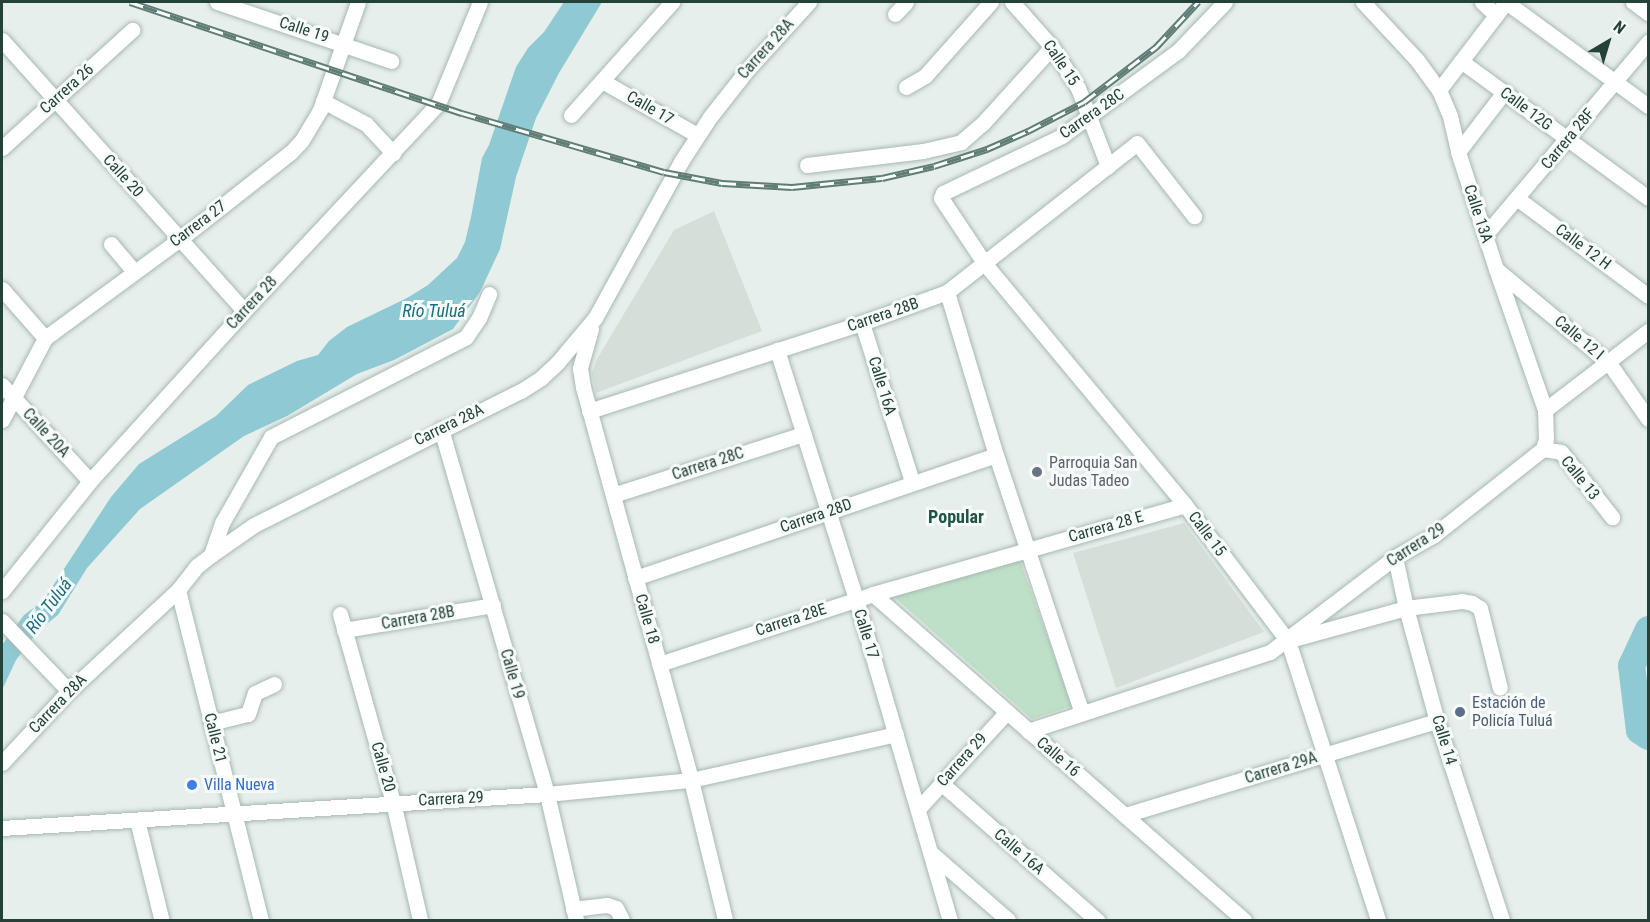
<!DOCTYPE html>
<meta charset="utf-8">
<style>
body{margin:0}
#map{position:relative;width:1650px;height:922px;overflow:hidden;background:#e6efeb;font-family:"Roboto Condensed",sans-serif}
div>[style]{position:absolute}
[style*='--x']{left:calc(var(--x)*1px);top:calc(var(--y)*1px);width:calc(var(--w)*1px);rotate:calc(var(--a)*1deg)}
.built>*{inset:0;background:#d4dfda}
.green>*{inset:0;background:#bfe0c8}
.water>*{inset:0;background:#8ec9d4}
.river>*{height:27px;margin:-13.5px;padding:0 13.5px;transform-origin:13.5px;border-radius:13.5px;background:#8ec9d4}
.roads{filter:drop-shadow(0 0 2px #a8b8b2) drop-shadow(0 0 2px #a8b8b2)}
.minor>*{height:15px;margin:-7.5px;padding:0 7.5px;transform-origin:7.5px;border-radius:7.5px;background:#fff}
.rail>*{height:7px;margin-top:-3.5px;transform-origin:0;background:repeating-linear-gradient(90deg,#f7fbf9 0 14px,#5f7d75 0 28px);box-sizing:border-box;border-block:2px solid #5f7d75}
.dots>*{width:16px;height:16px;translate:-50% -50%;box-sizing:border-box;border:3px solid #f7fbf9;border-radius:50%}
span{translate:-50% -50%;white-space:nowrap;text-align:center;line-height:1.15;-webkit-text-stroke:6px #f7fbf9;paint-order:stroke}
.street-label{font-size:16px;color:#24423a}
.worship-label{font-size:16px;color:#5b616d}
.left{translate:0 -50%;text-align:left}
.service-label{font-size:16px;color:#4e5e75}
.shop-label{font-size:16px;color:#366cbe}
.water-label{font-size:18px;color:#1c6f80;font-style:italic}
.neighbourhood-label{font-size:18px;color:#1f5548;font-weight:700}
.frame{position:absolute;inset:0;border:3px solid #24423a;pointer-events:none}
.north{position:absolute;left:1578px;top:12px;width:60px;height:60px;-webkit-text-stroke:4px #f7fbf9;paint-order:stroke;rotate:38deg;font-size:16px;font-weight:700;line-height:24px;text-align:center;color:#24423a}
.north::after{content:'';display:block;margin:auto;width:21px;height:27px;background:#24423a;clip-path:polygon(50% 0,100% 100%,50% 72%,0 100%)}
</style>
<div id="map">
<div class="built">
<i style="clip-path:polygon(714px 211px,762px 331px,596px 393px,592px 373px,597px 359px,674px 230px)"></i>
<i style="clip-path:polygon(1184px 523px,1264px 632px,1116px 688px,1073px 553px)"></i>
</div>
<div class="green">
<i style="clip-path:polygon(1019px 558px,1072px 706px,1032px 719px,893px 596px)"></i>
</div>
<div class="water">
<i style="clip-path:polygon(564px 2px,602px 2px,559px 73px,536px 118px,516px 177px,500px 249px,480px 292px,453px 329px,394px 360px,357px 374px,287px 416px,244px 436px,140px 509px,87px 568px,58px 615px,39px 630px,28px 644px,16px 660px,2px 690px,2px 645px,24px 615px,43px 601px,111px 497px,139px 464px,216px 416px,248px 385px,297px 361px,318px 355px,329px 341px,347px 327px,407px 298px,428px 285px,457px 258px,465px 242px,471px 217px,482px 158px,489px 145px,516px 67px,528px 48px,544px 32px)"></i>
</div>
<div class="river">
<i style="--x:1648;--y:629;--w:40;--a:115"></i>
<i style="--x:1631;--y:665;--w:65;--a:83"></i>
<i style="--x:1639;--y:730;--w:11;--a:34"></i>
</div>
<div class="roads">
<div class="minor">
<i style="--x:217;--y:2;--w:184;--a:18.7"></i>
<i style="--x:1012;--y:2;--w:60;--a:48.4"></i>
<i style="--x:1052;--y:47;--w:49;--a:57.6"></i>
<i style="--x:1078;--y:88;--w:84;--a:69"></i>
<i style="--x:1225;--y:2;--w:68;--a:133.8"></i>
<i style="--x:1178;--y:51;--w:144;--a:143.8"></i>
<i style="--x:1062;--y:136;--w:132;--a:154.4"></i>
<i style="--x:943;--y:193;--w:5;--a:112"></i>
<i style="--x:941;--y:198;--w:79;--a:56.3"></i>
<i style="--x:985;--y:264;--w:313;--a:50.3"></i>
<i style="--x:1185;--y:505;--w:171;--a:52.9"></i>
<i style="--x:1288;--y:641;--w:293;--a:72.1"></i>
<i style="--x:1363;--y:2;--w:79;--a:47"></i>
<i style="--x:1417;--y:60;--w:37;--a:54"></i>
<i style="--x:1439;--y:90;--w:28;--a:67"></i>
<i style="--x:1450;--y:116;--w:37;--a:77"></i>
<i style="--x:1458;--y:152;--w:123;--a:72"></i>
<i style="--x:1496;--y:269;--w:149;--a:70.8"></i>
<i style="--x:1545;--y:410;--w:29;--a:88"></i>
<i style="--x:1546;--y:439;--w:10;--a:107"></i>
<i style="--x:1482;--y:2;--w:19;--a:43"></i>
<i style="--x:1506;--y:2;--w:176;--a:36.2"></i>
<i style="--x:1633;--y:2;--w:19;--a:36"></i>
<i style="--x:895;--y:14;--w:16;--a:-47"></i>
<i style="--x:2;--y:40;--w:363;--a:48.2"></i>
<i style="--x:1461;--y:61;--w:232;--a:36.2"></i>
<i style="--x:602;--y:81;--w:109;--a:29.6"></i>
<i style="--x:906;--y:87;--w:22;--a:-30"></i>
<i style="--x:925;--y:76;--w:99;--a:-48.3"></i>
<i style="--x:1439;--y:90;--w:111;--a:-52.7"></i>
<i style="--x:323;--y:101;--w:49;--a:28.1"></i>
<i style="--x:366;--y:124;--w:40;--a:47"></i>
<i style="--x:571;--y:115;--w:152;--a:-48.2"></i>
<i style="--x:2;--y:148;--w:176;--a:-42.2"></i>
<i style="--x:1458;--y:152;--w:76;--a:-52.5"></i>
<i style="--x:807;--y:165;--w:117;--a:-6.9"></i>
<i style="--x:923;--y:151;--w:39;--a:-13"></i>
<i style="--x:961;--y:142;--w:30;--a:-41"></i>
<i style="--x:984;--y:122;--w:101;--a:-47.8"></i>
<i style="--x:1518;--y:199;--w:162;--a:36.7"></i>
<i style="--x:1485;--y:235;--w:253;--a:-49.8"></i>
<i style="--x:111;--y:244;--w:35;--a:50"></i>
<i style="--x:1496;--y:269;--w:147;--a:39.8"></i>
<i style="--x:1609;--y:363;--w:68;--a:55.1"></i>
<i style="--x:2;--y:289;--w:65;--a:48.7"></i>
<i style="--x:947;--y:292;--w:170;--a:73.3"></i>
<i style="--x:996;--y:455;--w:272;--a:71.6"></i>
<i style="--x:862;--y:323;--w:167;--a:72.5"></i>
<i style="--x:591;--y:329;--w:41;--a:105.8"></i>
<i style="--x:580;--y:368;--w:19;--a:81"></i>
<i style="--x:583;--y:387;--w:408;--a:74.6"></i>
<i style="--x:691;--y:780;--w:144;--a:76.3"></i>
<i style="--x:777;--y:350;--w:261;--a:72.4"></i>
<i style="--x:856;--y:599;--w:334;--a:73.7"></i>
<i style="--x:2;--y:385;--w:130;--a:47.5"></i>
<i style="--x:1545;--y:410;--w:130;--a:-37.5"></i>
<i style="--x:589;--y:411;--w:287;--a:-17.9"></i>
<i style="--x:862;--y:323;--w:90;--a:-20"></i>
<i style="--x:947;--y:292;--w:241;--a:-38.1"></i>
<i style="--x:1137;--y:143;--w:93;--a:52"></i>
<i style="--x:2;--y:420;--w:93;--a:-62.3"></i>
<i style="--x:45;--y:338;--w:167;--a:-36.3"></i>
<i style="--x:180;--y:239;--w:141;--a:-38.1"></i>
<i style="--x:291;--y:152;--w:16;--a:-47"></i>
<i style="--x:302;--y:140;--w:35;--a:-59"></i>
<i style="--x:320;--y:110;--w:114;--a:-70.6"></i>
<i style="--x:441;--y:429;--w:380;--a:73.8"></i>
<i style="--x:547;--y:794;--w:129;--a:77"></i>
<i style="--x:1543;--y:449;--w:18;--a:9"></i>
<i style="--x:1561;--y:452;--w:83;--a:51.9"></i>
<i style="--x:613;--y:495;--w:200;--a:-17.8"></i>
<i style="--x:211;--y:555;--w:34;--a:-71"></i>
<i style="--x:222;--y:523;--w:99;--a:-60.3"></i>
<i style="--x:271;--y:437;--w:219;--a:-27.1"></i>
<i style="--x:466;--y:337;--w:23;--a:-56"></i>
<i style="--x:479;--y:318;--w:26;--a:-67"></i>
<i style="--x:1395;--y:557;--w:52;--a:77.8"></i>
<i style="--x:1406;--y:608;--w:117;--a:74.7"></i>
<i style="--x:1437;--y:721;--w:209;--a:71.9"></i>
<i style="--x:635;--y:578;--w:381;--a:-18.8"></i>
<i style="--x:178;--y:590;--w:340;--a:75.9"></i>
<i style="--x:2;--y:591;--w:141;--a:-51.3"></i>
<i style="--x:90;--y:481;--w:229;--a:-47.8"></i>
<i style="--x:244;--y:311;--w:284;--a:-46.9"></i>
<i style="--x:438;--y:104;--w:110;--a:-67.6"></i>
<i style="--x:873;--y:594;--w:494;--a:41.3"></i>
<i style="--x:340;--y:614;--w:195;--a:74.3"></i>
<i style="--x:393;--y:802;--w:121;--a:77.1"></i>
<i style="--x:2;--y:621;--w:97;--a:46.3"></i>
<i style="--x:344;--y:630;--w:151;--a:-9.5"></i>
<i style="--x:1297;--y:638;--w:113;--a:-15.4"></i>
<i style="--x:1406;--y:608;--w:56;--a:-7.1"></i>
<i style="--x:1462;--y:601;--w:10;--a:11"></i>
<i style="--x:1472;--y:603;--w:9;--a:32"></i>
<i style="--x:1480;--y:608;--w:82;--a:76"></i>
<i style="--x:659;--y:664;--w:225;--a:-18.1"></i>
<i style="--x:873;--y:594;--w:324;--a:-15.9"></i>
<i style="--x:211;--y:723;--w:38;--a:-14"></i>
<i style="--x:248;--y:714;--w:22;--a:-72"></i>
<i style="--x:255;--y:693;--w:21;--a:-25"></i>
<i style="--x:1028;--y:731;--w:255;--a:-18.1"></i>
<i style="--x:1270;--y:652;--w:157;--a:-37.2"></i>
<i style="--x:1395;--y:557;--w:45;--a:-29.4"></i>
<i style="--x:1434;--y:535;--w:139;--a:-38.3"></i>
<i style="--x:2;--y:763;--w:98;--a:-47.1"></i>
<i style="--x:69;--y:691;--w:149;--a:-42.8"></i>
<i style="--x:178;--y:590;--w:31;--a:-52"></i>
<i style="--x:197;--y:566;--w:18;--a:-38"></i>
<i style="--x:211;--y:555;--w:52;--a:-34.9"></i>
<i style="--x:254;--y:525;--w:299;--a:-26.7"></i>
<i style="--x:521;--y:391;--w:24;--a:-33"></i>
<i style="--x:541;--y:378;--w:22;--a:-43"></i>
<i style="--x:557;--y:363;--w:59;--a:-49.8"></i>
<i style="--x:595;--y:318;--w:180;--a:-61.2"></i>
<i style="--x:682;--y:160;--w:51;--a:-56.9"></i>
<i style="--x:710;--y:117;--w:60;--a:-51.8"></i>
<i style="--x:747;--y:70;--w:92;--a:-47.6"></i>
<i style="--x:941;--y:783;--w:208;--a:41.3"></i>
<i style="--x:918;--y:809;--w:132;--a:-47.5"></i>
<i style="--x:1125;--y:815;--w:326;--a:-16.8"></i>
<i style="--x:137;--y:820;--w:101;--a:76.2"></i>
<i style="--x:2;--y:828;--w:546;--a:-3.57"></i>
<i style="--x:547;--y:794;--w:145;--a:-5.6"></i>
<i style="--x:691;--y:780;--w:210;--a:-12.6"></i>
<i style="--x:931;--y:853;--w:102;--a:41"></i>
<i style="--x:573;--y:909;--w:34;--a:-7"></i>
<i style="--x:607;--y:905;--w:9;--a:18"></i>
<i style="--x:616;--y:908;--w:13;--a:63"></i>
</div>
</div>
<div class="rail">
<i style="--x:130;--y:2;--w:350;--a:18.5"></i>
<i style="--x:462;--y:113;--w:210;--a:16.3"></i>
<i style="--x:664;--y:172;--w:59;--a:10.7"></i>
<i style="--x:722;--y:183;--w:70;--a:3.3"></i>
<i style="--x:792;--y:187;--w:90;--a:-5.7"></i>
<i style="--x:882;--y:178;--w:53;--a:-13"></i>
<i style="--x:934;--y:166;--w:56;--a:-17.8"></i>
<i style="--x:987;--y:149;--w:45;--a:-23.7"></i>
<i style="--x:1028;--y:131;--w:63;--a:-27.4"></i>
<i style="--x:1084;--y:102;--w:91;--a:-37.4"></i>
<i style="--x:1156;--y:47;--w:62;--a:-47"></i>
</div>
<div class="dots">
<i style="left:1037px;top:472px;background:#6b7280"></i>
<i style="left:1460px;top:712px;background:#5c6f8a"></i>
<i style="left:192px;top:785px;background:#3f7fe0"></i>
</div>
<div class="street-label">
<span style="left:304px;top:30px;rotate:18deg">Calle 19</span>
<span style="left:766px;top:49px;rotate:-48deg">Carrera 28A</span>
<span style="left:1061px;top:63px;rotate:56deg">Calle 15</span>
<span style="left:67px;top:89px;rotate:-42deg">Carrera 26</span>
<span style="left:650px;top:108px;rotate:30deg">Calle 17</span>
<span style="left:1526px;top:109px;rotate:37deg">Calle 12G</span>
<span style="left:1092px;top:114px;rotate:-35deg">Carrera 28C</span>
<span style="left:1568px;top:139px;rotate:-50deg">Carrera 28F</span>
<span style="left:123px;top:176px;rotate:48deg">Calle 20</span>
<span style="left:1478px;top:214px;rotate:72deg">Calle 13A</span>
<span style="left:198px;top:224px;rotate:-37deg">Carrera 27</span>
<span style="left:1583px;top:247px;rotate:37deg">Calle 12 H</span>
<span style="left:252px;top:303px;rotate:-47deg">Carrera 28</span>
<span style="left:883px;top:315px;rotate:-19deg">Carrera 28B</span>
<span style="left:1579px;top:338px;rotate:40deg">Calle 12 I</span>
<span style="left:882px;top:386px;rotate:73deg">Calle 16A</span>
<span style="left:449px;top:425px;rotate:-26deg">Carrera 28A</span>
<span style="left:46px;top:433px;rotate:47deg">Calle 20A</span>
<span style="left:708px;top:464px;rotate:-18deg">Carrera 28C</span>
<span style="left:1580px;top:478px;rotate:51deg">Calle 13</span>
<span style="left:816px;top:516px;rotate:-19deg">Carrera 28D</span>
<span style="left:1106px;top:527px;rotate:-16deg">Carrera 28 E</span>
<span style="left:1207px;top:534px;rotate:53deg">Calle 15</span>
<span style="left:1416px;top:545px;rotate:-33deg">Carrera 29</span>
<span style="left:418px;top:618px;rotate:-10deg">Carrera 28B</span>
<span style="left:647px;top:619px;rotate:74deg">Calle 18</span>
<span style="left:791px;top:620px;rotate:-18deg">Carrera 28E</span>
<span style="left:866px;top:634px;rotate:73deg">Calle 17</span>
<span style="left:512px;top:674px;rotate:74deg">Calle 19</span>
<span style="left:58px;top:704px;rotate:-46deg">Carrera 28A</span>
<span style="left:215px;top:738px;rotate:76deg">Calle 21</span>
<span style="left:1444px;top:740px;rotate:73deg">Calle 14</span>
<span style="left:1058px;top:757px;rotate:41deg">Calle 16</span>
<span style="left:962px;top:760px;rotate:-48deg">Carrera 29</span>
<span style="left:383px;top:767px;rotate:74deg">Calle 20</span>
<span style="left:1281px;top:768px;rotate:-17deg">Carrera 29A</span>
<span style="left:451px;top:799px;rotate:-3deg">Carrera 29</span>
<span style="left:1019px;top:852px;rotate:41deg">Calle 16A</span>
</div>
<div class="worship-label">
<span class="left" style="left:1049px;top:472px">Parroquia San<br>Judas Tadeo</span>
</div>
<div class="service-label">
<span class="left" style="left:1472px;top:712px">Estación de<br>Policía Tuluá</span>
</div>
<div class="shop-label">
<span class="left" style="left:204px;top:785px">Villa Nueva</span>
</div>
<div class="water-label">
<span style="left:434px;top:311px">Río Tuluá</span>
<span style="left:49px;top:606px;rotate:-53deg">Río Tuluá</span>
</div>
<div class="neighbourhood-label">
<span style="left:956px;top:517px">Popular</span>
</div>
<div class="frame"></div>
<div class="north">N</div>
</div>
